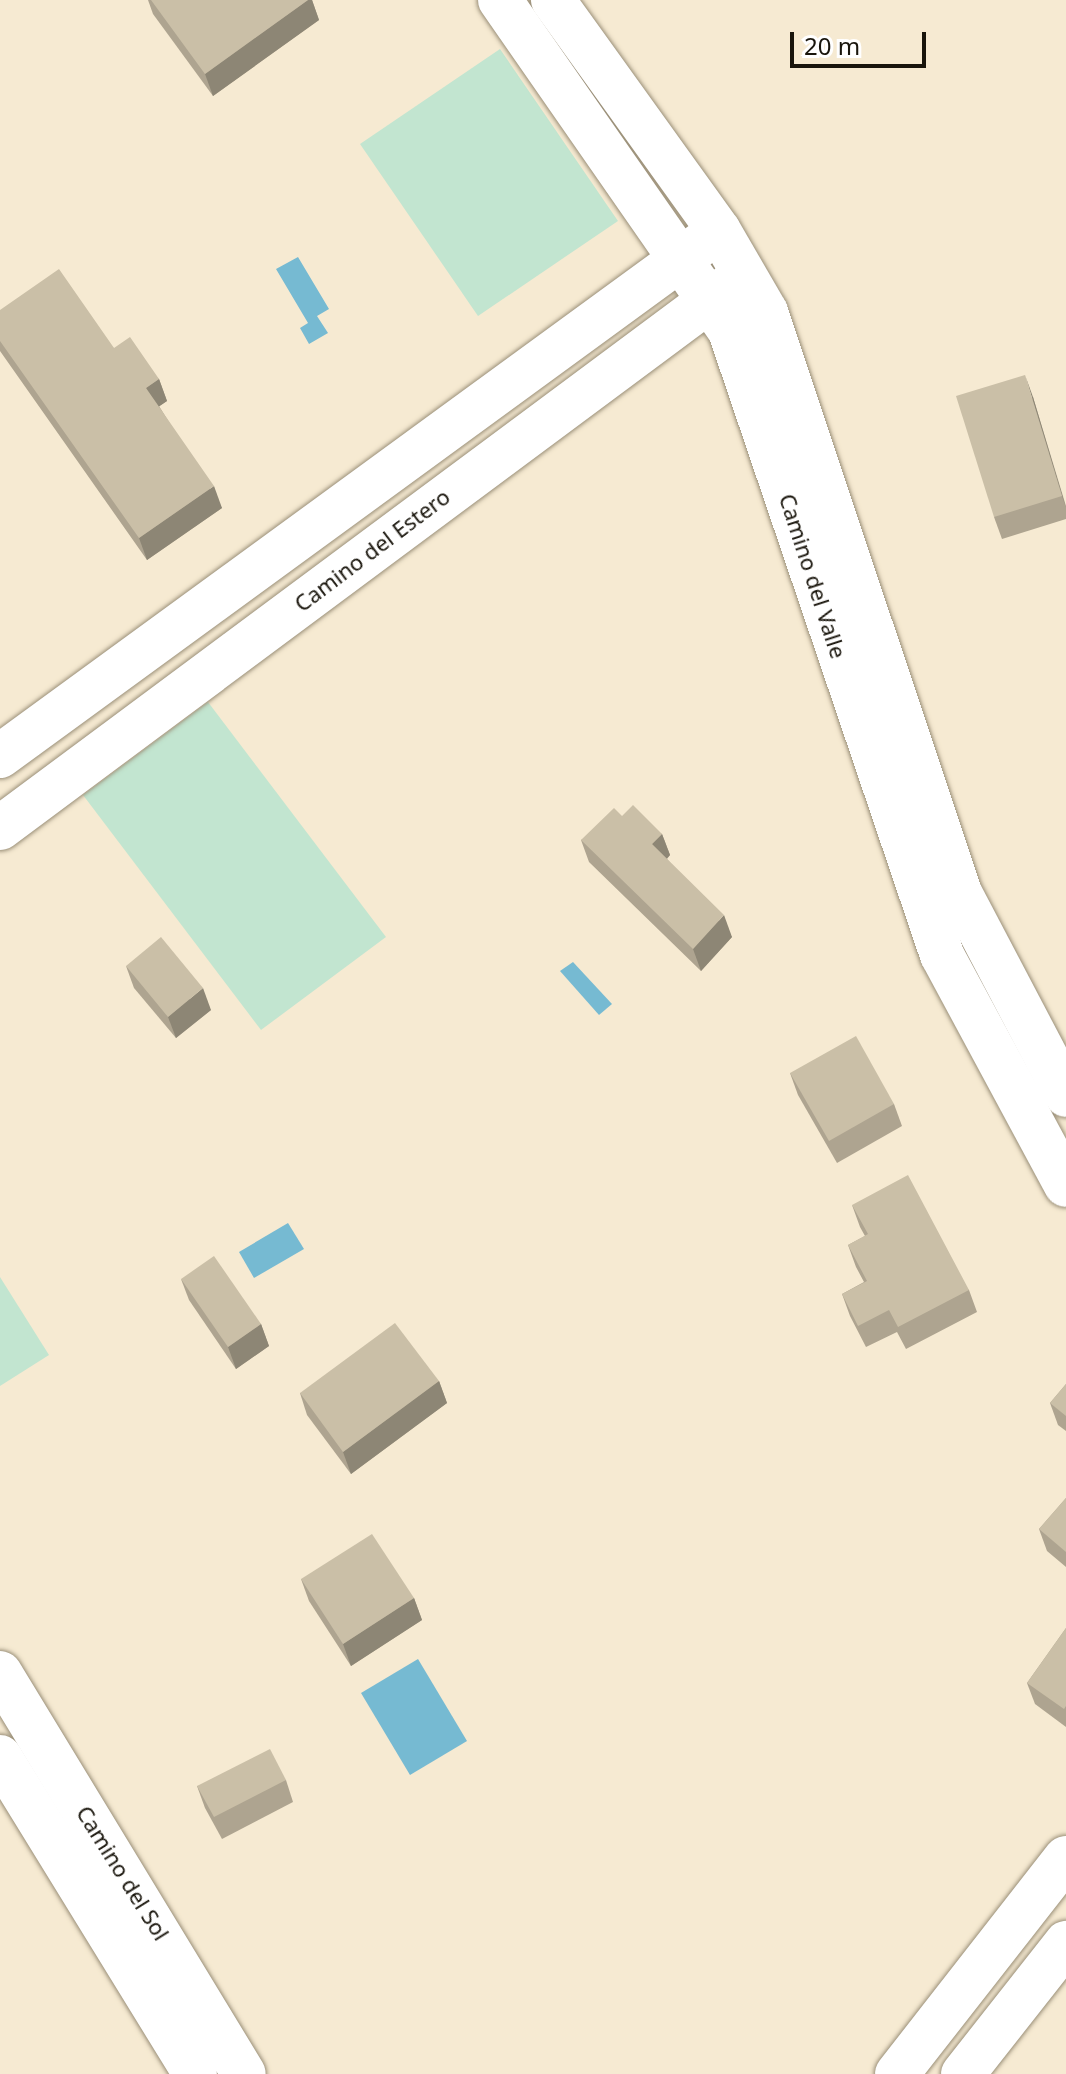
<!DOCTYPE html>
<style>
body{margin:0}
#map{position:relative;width:1066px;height:2074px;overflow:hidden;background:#f6ead2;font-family:"Noto Sans",sans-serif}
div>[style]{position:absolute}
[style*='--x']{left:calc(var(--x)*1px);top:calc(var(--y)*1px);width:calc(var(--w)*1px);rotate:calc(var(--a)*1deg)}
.green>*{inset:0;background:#c2e5d0}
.water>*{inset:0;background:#76bad2}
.roads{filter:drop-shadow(0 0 2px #9a8f78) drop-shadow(0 0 2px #9a8f78)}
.street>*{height:44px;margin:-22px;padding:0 22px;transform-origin:22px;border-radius:22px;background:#fff}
.wall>*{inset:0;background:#aea490}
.shaded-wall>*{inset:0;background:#8d8675}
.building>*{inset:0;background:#cabfa7}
span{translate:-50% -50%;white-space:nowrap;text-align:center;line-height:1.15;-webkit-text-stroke:7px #fff;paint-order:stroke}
.street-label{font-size:22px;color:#19150c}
.scale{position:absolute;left:790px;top:32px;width:136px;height:36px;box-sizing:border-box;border:4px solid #19150c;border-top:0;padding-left:10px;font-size:24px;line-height:28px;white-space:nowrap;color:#19150c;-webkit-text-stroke:6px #fff;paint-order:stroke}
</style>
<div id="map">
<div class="green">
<i style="clip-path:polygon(500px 49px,618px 221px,478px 316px,360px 144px)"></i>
<i style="clip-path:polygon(208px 702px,386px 937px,261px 1030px,83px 795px)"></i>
<i style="clip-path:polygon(0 1277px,49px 1355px,0 1386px)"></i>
</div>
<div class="water">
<i style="clip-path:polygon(298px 257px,329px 309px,317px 316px,328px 333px,309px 344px,300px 328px,308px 323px,276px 269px)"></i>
<i style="clip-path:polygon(573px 962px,612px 1004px,599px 1015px,560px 971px)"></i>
<i style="clip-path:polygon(288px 1223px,304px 1249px,254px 1278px,239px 1252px)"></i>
<i style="clip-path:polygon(418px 1659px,467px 1741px,410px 1775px,361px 1693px)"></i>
</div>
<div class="roads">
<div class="street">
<i style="--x:500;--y:0;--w:403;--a:55.2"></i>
<i style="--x:730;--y:331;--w:659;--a:71.24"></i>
<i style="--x:942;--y:955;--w:261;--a:61.7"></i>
<i style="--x:553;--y:0;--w:284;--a:54.3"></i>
<i style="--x:719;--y:231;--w:94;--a:59.9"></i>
<i style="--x:766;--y:312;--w:613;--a:71.54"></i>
<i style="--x:960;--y:893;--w:228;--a:62.3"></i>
<i style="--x:0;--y:756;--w:872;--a:-36.13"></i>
<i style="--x:0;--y:828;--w:913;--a:-36.63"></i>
<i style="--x:0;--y:1673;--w:469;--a:58.7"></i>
<i style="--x:0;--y:1757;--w:372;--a:58.4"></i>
<i style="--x:897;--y:2074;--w:274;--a:-52"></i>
<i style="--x:963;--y:2074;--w:167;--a:-51.8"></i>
</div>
</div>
<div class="wall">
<i style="clip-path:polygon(148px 0,312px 0,319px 20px,213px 96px,153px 14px)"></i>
<i style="clip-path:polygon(0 310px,114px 348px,159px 379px,167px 401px,159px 406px,222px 508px,147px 560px,0 351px)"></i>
<i style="clip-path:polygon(1033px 397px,1066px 506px,1066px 519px,1002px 539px,994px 517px)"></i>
<i style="clip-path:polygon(622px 816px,662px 834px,670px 855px,667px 859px,732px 937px,701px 971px,589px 862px,581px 840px)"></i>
<i style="clip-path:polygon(126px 966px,211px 1010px,176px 1038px,134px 988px)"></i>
<i style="clip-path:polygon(790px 1073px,894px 1104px,902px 1126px,837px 1163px,798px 1095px)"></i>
<i style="clip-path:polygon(852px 1205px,969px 1290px,977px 1312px,906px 1349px,897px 1332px,866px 1347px,850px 1316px,842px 1294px,864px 1282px,856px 1267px,848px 1245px,865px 1236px,860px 1227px)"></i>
<i style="clip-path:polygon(181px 1279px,261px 1324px,269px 1346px,236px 1369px,189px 1300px)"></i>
<i style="clip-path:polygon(439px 1381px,447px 1403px,351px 1474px,307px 1415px,300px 1393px)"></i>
<i style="clip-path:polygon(1066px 1384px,1066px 1431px,1058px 1425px,1050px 1403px)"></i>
<i style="clip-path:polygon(1066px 1498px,1066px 1567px,1047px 1551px,1039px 1529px)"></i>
<i style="clip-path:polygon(301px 1579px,414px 1598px,422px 1620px,351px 1666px,309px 1601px)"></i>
<i style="clip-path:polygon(1066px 1628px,1066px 1727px,1035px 1704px,1027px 1683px)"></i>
<i style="clip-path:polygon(286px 1780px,293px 1802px,222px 1839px,205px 1808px,197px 1786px)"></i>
</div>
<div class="shaded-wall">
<i style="clip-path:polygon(308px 0,312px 0,319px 20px,213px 96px,205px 74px)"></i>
<i style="clip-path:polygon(1025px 375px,1033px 397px,1066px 508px,1062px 496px)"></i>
<i style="clip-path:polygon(159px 379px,167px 401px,154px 410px,146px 388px)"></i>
<i style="clip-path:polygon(214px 486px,222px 508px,147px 560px,139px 538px)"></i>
<i style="clip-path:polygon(662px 834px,670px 855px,660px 866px,652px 844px)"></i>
<i style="clip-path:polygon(724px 915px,732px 937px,701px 971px,693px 949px)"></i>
<i style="clip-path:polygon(203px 988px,211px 1010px,176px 1038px,168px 1017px)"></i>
<i style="clip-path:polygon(261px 1324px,269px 1346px,236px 1369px,228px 1347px)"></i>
<i style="clip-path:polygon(439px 1381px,447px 1403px,351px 1474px,343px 1452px)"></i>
<i style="clip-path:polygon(414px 1598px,422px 1620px,351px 1666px,343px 1644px)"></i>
</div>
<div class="building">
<i style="clip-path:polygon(151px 0,308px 0,205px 74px)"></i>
<i style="clip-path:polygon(59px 269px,114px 348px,130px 337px,159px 379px,146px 388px,214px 486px,139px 538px,0 341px,0 310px)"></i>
<i style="clip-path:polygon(1025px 375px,1062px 496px,994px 517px,956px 396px)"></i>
<i style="clip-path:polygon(633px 805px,662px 834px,652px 844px,724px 915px,693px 949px,581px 840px,614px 808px,622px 816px)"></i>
<i style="clip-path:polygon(161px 937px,203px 988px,168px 1017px,126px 966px)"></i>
<i style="clip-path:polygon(856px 1036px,894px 1104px,829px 1141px,790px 1073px)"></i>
<i style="clip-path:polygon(908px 1175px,969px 1290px,898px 1327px,889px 1310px,858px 1326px,842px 1294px,867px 1281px,848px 1245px,868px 1234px,852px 1205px)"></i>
<i style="clip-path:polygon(214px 1256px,261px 1324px,228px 1347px,181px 1279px)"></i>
<i style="clip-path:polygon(395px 1323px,439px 1381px,343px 1452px,300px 1393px)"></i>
<i style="clip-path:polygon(1066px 1384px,1066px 1416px,1050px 1403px)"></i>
<i style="clip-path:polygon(1066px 1498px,1066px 1552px,1039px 1529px)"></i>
<i style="clip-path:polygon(372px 1534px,414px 1598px,343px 1644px,301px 1579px)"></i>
<i style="clip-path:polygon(1066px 1628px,1066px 1706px,1064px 1709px,1027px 1683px)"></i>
<i style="clip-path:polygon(270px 1749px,286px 1780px,214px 1817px,197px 1786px)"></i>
</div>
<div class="street-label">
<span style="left:372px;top:550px;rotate:-37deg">Camino del Estero</span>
<span style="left:813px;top:576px;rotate:72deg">Camino del Valle</span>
<span style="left:123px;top:1873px;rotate:58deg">Camino del Sol</span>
</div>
<div class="scale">20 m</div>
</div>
